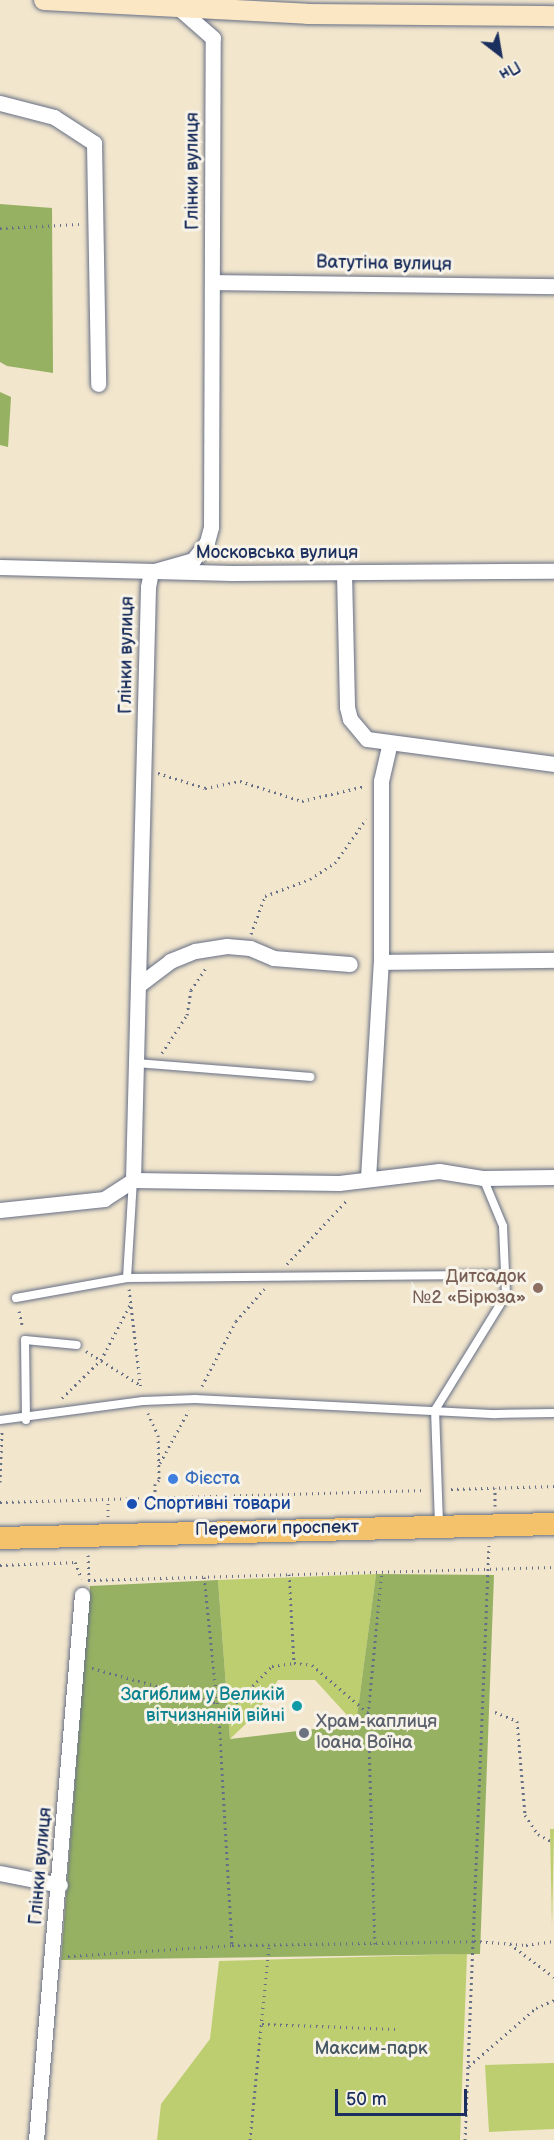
<!DOCTYPE html>
<meta charset="utf-8">
<style>
body{margin:0}
#map{position:relative;width:554px;height:2140px;overflow:hidden;background:#f2e6cd;font-family:"Balsamiq Sans",sans-serif}
div>[style]{position:absolute}
[style*='--x']{left:calc(var(--x)*1px);top:calc(var(--y)*1px);width:calc(var(--w)*1px);rotate:calc(var(--a)*1deg)}
.green>*{inset:0;background:#bdce70}
.forest>*{inset:0;background:#96b162}
.path>*{height:3px;margin-top:-1.5px;transform-origin:0;background:repeating-linear-gradient(90deg,#666f85 0 1.5px,transparent 0 6px)}
.roads{filter:drop-shadow(0 0 2px #666f85) drop-shadow(0 0 2px #666f85)}
.lane>*{height:8px;margin:-4px;padding:0 4px;transform-origin:4px;border-radius:4px;background:#fff}
.street>*{height:15px;margin:-7.5px;padding:0 7.5px;transform-origin:7.5px;border-radius:7.5px;background:#fff}
.secondary>*{height:20px;margin:-10px;padding:0 10px;transform-origin:10px;border-radius:10px;background:#fbe7c3}
.primary>*{height:22px;margin:-11px;padding:0 11px;transform-origin:11px;border-radius:11px;background:#f4c26a}
.dots>*{width:16px;height:16px;translate:-50% -50%;box-sizing:border-box;border:3px solid #f7f3e8;border-radius:50%}
span{translate:-50% -50%;white-space:nowrap;text-align:center;line-height:1.15;-webkit-text-stroke:6px #f7f3e8;paint-order:stroke}
.street-label{font-size:18px;color:#1b2f5e}
.education-label{font-size:18px;color:#785e54}
.right{translate:-100% -50%;text-align:right}
.shop-label{font-size:18px;color:#366cbe}
.left{translate:0 -50%;text-align:left}
.transit-label{font-size:18px;color:#164399}
.culture-label{font-size:18px;color:#0d838f}
.worship-label{font-size:18px;color:#5b616d}
.park-label{font-size:18px;color:#445762}
.north{position:absolute;left:470px;top:24px;width:60px;height:60px;-webkit-text-stroke:4px #f7f3e8;paint-order:stroke;rotate:149deg;font-size:16px;font-weight:700;line-height:24px;text-align:center;color:#1b2f5e}
.north::after{content:'';display:block;margin:auto;width:21px;height:27px;background:#1b2f5e;clip-path:polygon(50% 0,100% 100%,50% 72%,0 100%)}
.scale{position:absolute;left:335px;top:2089px;width:132px;height:27px;box-sizing:border-box;border:3px solid #1b2f5e;border-top:0;padding-left:8px;font-size:18px;line-height:21px;white-space:nowrap;color:#1b2f5e;-webkit-text-stroke:4px #f7f3e8;paint-order:stroke}
</style>
<div id="map">
<div class="green">
<i style="clip-path:polygon(376px 1574px,356px 1725px,315px 1680px,278px 1680px,257px 1713px,230px 1739px,218px 1580px)"></i>
<i style="clip-path:polygon(550px 1829px,554px 1829px,552px 1927px)"></i>
<i style="clip-path:polygon(467px 1954px,460px 2140px,157px 2140px,161px 2104px,210px 2039px,219px 1961px)"></i>
<i style="clip-path:polygon(554px 2063px,554px 2129px,489px 2132px,485px 2065px)"></i>
</div>
<div class="forest">
<i style="clip-path:polygon(0 204px,52px 208px,53px 373px,7px 366px,0 362px)"></i>
<i style="clip-path:polygon(0 392px,11px 397px,8px 447px,0 445px)"></i>
<i style="clip-path:polygon(376px 1574px,494px 1575px,480px 1954px,61px 1960px,90px 1586px,218px 1580px,230px 1739px,356px 1724px)"></i>
</div>
<div class="path">
<i style="--x:0;--y:228;--w:79;--a:-2.9"></i>
<i style="--x:158;--y:773;--w:49;--a:17.7"></i>
<i style="--x:205;--y:788;--w:36;--a:-11"></i>
<i style="--x:240;--y:781;--w:65;--a:17.9"></i>
<i style="--x:302;--y:801;--w:65;--a:-13.4"></i>
<i style="--x:251;--y:934;--w:40;--a:-69.8"></i>
<i style="--x:265;--y:896;--w:48;--a:-20.7"></i>
<i style="--x:310;--y:879;--w:30;--a:-33"></i>
<i style="--x:335;--y:863;--w:54;--a:-54.8"></i>
<i style="--x:162;--y:1053;--w:45;--a:-56.7"></i>
<i style="--x:187;--y:1015;--w:25;--a:-81"></i>
<i style="--x:191;--y:990;--w:30;--a:-56"></i>
<i style="--x:287;--y:1264;--w:89;--a:-46.8"></i>
<i style="--x:129;--y:1289;--w:102;--a:83.2"></i>
<i style="--x:19;--y:1311;--w:17;--a:77"></i>
<i style="--x:86;--y:1351;--w:64;--a:32.2"></i>
<i style="--x:202;--y:1386;--w:73;--a:-62.4"></i>
<i style="--x:236;--y:1321;--w:43;--a:-48.8"></i>
<i style="--x:62;--y:1398;--w:54;--a:-44.3"></i>
<i style="--x:101;--y:1360;--w:62;--a:-62.2"></i>
<i style="--x:148;--y:1413;--w:24;--a:66"></i>
<i style="--x:158;--y:1435;--w:45;--a:88.7"></i>
<i style="--x:159;--y:1480;--w:6;--a:135"></i>
<i style="--x:155;--y:1484;--w:15;--a:90"></i>
<i style="--x:160;--y:1463;--w:60;--a:-61.3"></i>
<i style="--x:0;--y:1482;--w:51;--a:-87.8"></i>
<i style="--x:451;--y:1489;--w:103;--a:-1.7"></i>
<i style="--x:0;--y:1502;--w:426;--a:-1.6"></i>
<i style="--x:495;--y:1506;--w:18;--a:-90"></i>
<i style="--x:108;--y:1517;--w:17;--a:-90"></i>
<i style="--x:88;--y:1555;--w:25;--a:88"></i>
<i style="--x:0;--y:1565;--w:75;--a:-2.3"></i>
<i style="--x:75;--y:1562;--w:18;--a:68"></i>
<i style="--x:289;--y:1574;--w:89;--a:86.8"></i>
<i style="--x:294;--y:1663;--w:18;--a:6"></i>
<i style="--x:312;--y:1665;--w:74;--a:40.6"></i>
<i style="--x:204;--y:1577;--w:144;--a:84"></i>
<i style="--x:219;--y:1720;--w:225;--a:86.7"></i>
<i style="--x:88;--y:1580;--w:466;--a:-1.6"></i>
<i style="--x:92;--y:1668;--w:130;--a:15.6"></i>
<i style="--x:495;--y:1712;--w:24;--a:22"></i>
<i style="--x:517;--y:1721;--w:94;--a:85.1"></i>
<i style="--x:525;--y:1815;--w:23;--a:56"></i>
<i style="--x:538;--y:1834;--w:18;--a:29"></i>
<i style="--x:219;--y:1720;--w:76;--a:-45.5"></i>
<i style="--x:272;--y:1666;--w:22;--a:-8"></i>
<i style="--x:375;--y:1944;--w:230;--a:-91.7"></i>
<i style="--x:368;--y:1714;--w:143;--a:-84.4"></i>
<i style="--x:510;--y:1944;--w:55;--a:36.9"></i>
<i style="--x:68;--y:1956;--w:164;--a:-3.8"></i>
<i style="--x:232;--y:1945;--w:242;--a:-0.9"></i>
<i style="--x:474;--y:1941;--w:52;--a:4.4"></i>
<i style="--x:526;--y:1945;--w:28;--a:-8"></i>
<i style="--x:262;--y:2024;--w:134;--a:2.1"></i>
<i style="--x:469;--y:2066;--w:89;--a:-40.9"></i>
<i style="--x:536;--y:2008;--w:20;--a:-24"></i>
<i style="--x:250;--y:2140;--w:196;--a:-84.4"></i>
<i style="--x:465;--y:2140;--w:595;--a:-87.69"></i>
</div>
<div class="roads">
<div class="lane">
<i style="--x:137;--y:1063;--w:174;--a:4.6"></i>
<i style="--x:127;--y:1278;--w:97;--a:-86.5"></i>
<i style="--x:16;--y:1298;--w:113;--a:-10.2"></i>
<i style="--x:127;--y:1278;--w:379;--a:-0.5"></i>
<i style="--x:0;--y:1420;--w:144;--a:-7.6"></i>
<i style="--x:143;--y:1401;--w:52;--a:-2.2"></i>
<i style="--x:195;--y:1399;--w:301;--a:2.9"></i>
<i style="--x:496;--y:1414;--w:58;--a:-1"></i>
<i style="--x:26;--y:1420;--w:80;--a:-90.7"></i>
<i style="--x:25;--y:1340;--w:52;--a:5.5"></i>
<i style="--x:439;--y:1524;--w:114;--a:-92"></i>
<i style="--x:435;--y:1410;--w:135;--a:-58.3"></i>
<i style="--x:506;--y:1295;--w:69;--a:-92.5"></i>
<i style="--x:503;--y:1226;--w:52;--a:-112.6"></i>
</div>
<div class="street">
<i style="--x:0;--y:103;--w:56;--a:14.5"></i>
<i style="--x:54;--y:117;--w:48;--a:33"></i>
<i style="--x:94;--y:143;--w:241;--a:89"></i>
<i style="--x:213;--y:282;--w:341;--a:0.7"></i>
<i style="--x:0;--y:567;--w:232;--a:1.5"></i>
<i style="--x:232;--y:573;--w:322;--a:-0.4"></i>
<i style="--x:344;--y:573;--w:134;--a:88.7"></i>
<i style="--x:347;--y:707;--w:12;--a:76"></i>
<i style="--x:350;--y:719;--w:26;--a:50"></i>
<i style="--x:367;--y:739;--w:189;--a:7.6"></i>
<i style="--x:381;--y:962;--w:173;--a:-0.7"></i>
<i style="--x:140;--y:984;--w:38;--a:-37"></i>
<i style="--x:170;--y:961;--w:27;--a:-22"></i>
<i style="--x:195;--y:951;--w:32;--a:-9"></i>
<i style="--x:227;--y:946;--w:23;--a:5"></i>
<i style="--x:250;--y:948;--w:25;--a:23"></i>
<i style="--x:273;--y:958;--w:77;--a:4.5"></i>
<i style="--x:368;--y:1178;--w:216;--a:-86.6"></i>
<i style="--x:381;--y:962;--w:181;--a:-90"></i>
<i style="--x:381;--y:781;--w:39;--a:-77"></i>
<i style="--x:133;--y:1180;--w:593;--a:-88.55"></i>
<i style="--x:148;--y:587;--w:15;--a:-79"></i>
<i style="--x:151;--y:572;--w:44;--a:-15.9"></i>
<i style="--x:193;--y:560;--w:23;--a:-52"></i>
<i style="--x:207;--y:542;--w:16;--a:-75"></i>
<i style="--x:211;--y:527;--w:489;--a:-89.8"></i>
<i style="--x:213;--y:38;--w:53;--a:-138.8"></i>
<i style="--x:0;--y:1210;--w:105;--a:-6"></i>
<i style="--x:104;--y:1199;--w:35;--a:-33"></i>
<i style="--x:133;--y:1180;--w:206;--a:0.8"></i>
<i style="--x:339;--y:1183;--w:101;--a:-6.8"></i>
<i style="--x:439;--y:1171;--w:45;--a:9"></i>
<i style="--x:483;--y:1178;--w:71;--a:-0.8"></i>
<i style="--x:0;--y:1873;--w:61;--a:11.3"></i>
<i style="--x:36;--y:2140;--w:547;--a:-85.18"></i>
</div>
<div class="secondary">
<i style="--x:44;--y:0;--w:263;--a:3"></i>
<i style="--x:307;--y:14;--w:247;--a:0.5"></i>
</div>
<div class="primary">
<i style="--x:0;--y:1538;--w:554;--a:-1.45"></i>
</div>
</div>
<div class="dots">
<i style="left:538px;top:1288px;background:#8d6e63"></i>
<i style="left:173px;top:1479px;background:#3f7fe0"></i>
<i style="left:132px;top:1504px;background:#1a4fb4"></i>
<i style="left:297px;top:1706px;background:#0f9aa8"></i>
<i style="left:304px;top:1733px;background:#6b7280"></i>
</div>
<div class="street-label">
<span style="left:193px;top:171px;rotate:-90deg">Глінки вулиця</span>
<span style="left:384px;top:264px;rotate:1deg">Ватутіна вулиця</span>
<span style="left:277px;top:553px">Московська вулиця</span>
<span style="left:127px;top:655px;rotate:-89deg">Глінки вулиця</span>
<span style="left:277px;top:1529px;rotate:-1deg">Перемоги проспект</span>
<span style="left:41px;top:1866px;rotate:-85deg">Глінки вулиця</span>
</div>
<div class="education-label">
<span class="right" style="left:526px;top:1288px">Дитсадок<br>№2 «Бірюза»</span>
</div>
<div class="shop-label">
<span class="left" style="left:185px;top:1479px">Фієста</span>
</div>
<div class="transit-label">
<span class="left" style="left:144px;top:1504px">Спортивні товари</span>
</div>
<div class="culture-label">
<span class="right" style="left:285px;top:1706px">Загиблим у Великій<br>вітчизняній війні</span>
</div>
<div class="worship-label">
<span class="left" style="left:316px;top:1733px">Храм-каплиця<br>Іоана Воїна</span>
</div>
<div class="park-label">
<span style="left:371px;top:2049px">Максим-парк</span>
</div>
<div class="north">Пн</div>
<div class="scale">50 m</div>
</div>
